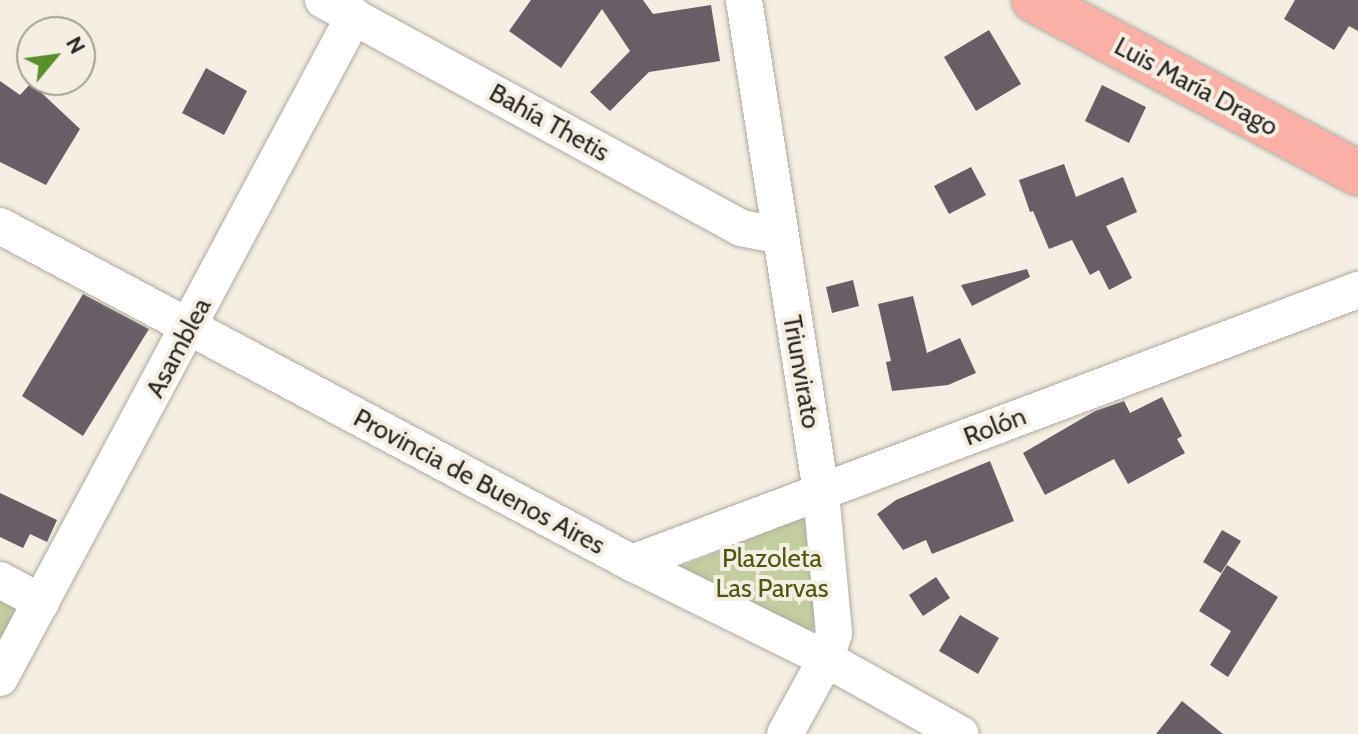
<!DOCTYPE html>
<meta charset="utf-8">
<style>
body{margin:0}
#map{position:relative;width:1358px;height:734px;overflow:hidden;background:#f4eee3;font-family:Cabin,sans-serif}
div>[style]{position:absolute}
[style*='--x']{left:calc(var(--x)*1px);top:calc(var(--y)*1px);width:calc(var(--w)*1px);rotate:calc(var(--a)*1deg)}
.green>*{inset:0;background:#c3cd9f}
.building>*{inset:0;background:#685e65}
.roads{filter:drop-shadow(0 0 2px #b0aaa0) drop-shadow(0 0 2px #b0aaa0)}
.minor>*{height:36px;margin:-18px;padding:0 18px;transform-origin:18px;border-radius:18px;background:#fff}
.major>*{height:44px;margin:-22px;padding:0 22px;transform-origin:22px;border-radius:22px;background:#fab0a6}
span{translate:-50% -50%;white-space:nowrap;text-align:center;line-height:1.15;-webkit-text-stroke:8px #f4eee3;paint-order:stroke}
.street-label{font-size:26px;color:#2a2824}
.park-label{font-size:26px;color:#4d5812}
.north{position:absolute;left:16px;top:16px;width:80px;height:80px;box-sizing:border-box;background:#f4eee3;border:2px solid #a39f97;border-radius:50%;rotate:61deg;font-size:22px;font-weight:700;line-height:32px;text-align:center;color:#2a2824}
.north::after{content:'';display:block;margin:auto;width:28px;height:36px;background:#588f2b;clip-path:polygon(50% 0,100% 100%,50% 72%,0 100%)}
</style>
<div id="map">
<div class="green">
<i style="clip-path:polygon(806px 517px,815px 626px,806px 637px,679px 567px)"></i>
<i style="clip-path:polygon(0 595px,22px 607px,0 648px)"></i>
</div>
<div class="building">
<i style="clip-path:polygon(531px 0,643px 0,653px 14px,711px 5px,720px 61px,649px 72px,610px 111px,590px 92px,630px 51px,602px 9px,561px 68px,509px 31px)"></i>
<i style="clip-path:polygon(1295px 0,1358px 0,1358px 31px,1349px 26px,1334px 50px,1284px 19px)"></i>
<i style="clip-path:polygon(989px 30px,1021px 84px,976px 111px,944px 57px)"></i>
<i style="clip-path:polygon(206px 68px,247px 91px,224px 135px,182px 113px)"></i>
<i style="clip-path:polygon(0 81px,20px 95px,31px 83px,80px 129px,46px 185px,0 162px)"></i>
<i style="clip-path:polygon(1102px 85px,1146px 107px,1129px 143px,1085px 121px)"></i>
<i style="clip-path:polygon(1064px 164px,1076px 197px,1123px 177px,1137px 212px,1106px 226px,1132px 278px,1109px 290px,1099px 270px,1090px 275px,1072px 240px,1049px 249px,1033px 211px,1030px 212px,1019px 180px)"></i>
<i style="clip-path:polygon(971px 167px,986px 195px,949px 214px,934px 186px)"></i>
<i style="clip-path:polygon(1027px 269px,1030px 277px,972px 306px,961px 285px)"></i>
<i style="clip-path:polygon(853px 280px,859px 306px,832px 313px,826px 287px)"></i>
<i style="clip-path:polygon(83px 294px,149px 329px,83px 436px,22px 396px)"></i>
<i style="clip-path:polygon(913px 296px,927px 353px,960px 338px,976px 373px,948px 385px,892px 391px,886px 362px,891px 361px,878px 304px)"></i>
<i style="clip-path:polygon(1162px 397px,1182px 436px,1177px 439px,1185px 453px,1128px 484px,1114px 459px,1045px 495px,1023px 453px,1095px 411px,1124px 401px,1130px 413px)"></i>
<i style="clip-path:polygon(990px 461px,1014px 521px,932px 554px,926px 540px,903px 550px,877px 514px,896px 500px)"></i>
<i style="clip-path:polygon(0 493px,57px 520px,47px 542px,30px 534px,23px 548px,0 537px)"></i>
<i style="clip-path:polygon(1222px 530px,1241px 541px,1221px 573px,1203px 562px)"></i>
<i style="clip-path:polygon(1227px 565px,1278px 597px,1228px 677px,1210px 665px,1231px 631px,1199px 611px)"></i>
<i style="clip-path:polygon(936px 577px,950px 598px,923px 616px,909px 595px)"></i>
<i style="clip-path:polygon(960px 615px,999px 638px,978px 674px,939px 651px)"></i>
<i style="clip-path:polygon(1182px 701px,1223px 734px,1156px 734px)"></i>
</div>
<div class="roads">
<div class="minor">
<i style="--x:323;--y:0;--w:476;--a:28.6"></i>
<i style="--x:741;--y:228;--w:38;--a:11"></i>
<i style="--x:744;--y:0;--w:499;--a:81.1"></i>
<i style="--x:821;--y:493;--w:141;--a:84.7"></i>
<i style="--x:834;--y:633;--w:27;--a:107"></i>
<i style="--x:826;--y:659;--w:85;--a:118.7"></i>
<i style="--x:0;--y:226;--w:716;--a:28.07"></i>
<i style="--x:632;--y:563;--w:216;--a:26.3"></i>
<i style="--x:826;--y:659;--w:154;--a:29.2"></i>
<i style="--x:632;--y:563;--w:776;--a:-20.61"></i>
<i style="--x:0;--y:580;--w:47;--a:28.2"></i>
<i style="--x:0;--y:678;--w:751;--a:-61.86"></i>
</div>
<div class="major">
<i style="--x:1034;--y:0;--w:367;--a:28.1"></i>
</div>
</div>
<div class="street-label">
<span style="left:1196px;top:87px;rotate:28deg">Luis María Drago</span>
<span style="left:549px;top:123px;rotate:29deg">Bahía Thetis</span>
<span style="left:179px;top:348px;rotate:-62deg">Asamblea</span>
<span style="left:801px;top:372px;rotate:80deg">Triunvirato</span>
<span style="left:995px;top:427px;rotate:-21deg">Rolón</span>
<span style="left:479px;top:482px;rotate:28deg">Provincia de Buenos Aires</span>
</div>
<div class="park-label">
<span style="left:772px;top:574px">Plazoleta<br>Las Parvas</span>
</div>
<div class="north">N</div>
</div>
